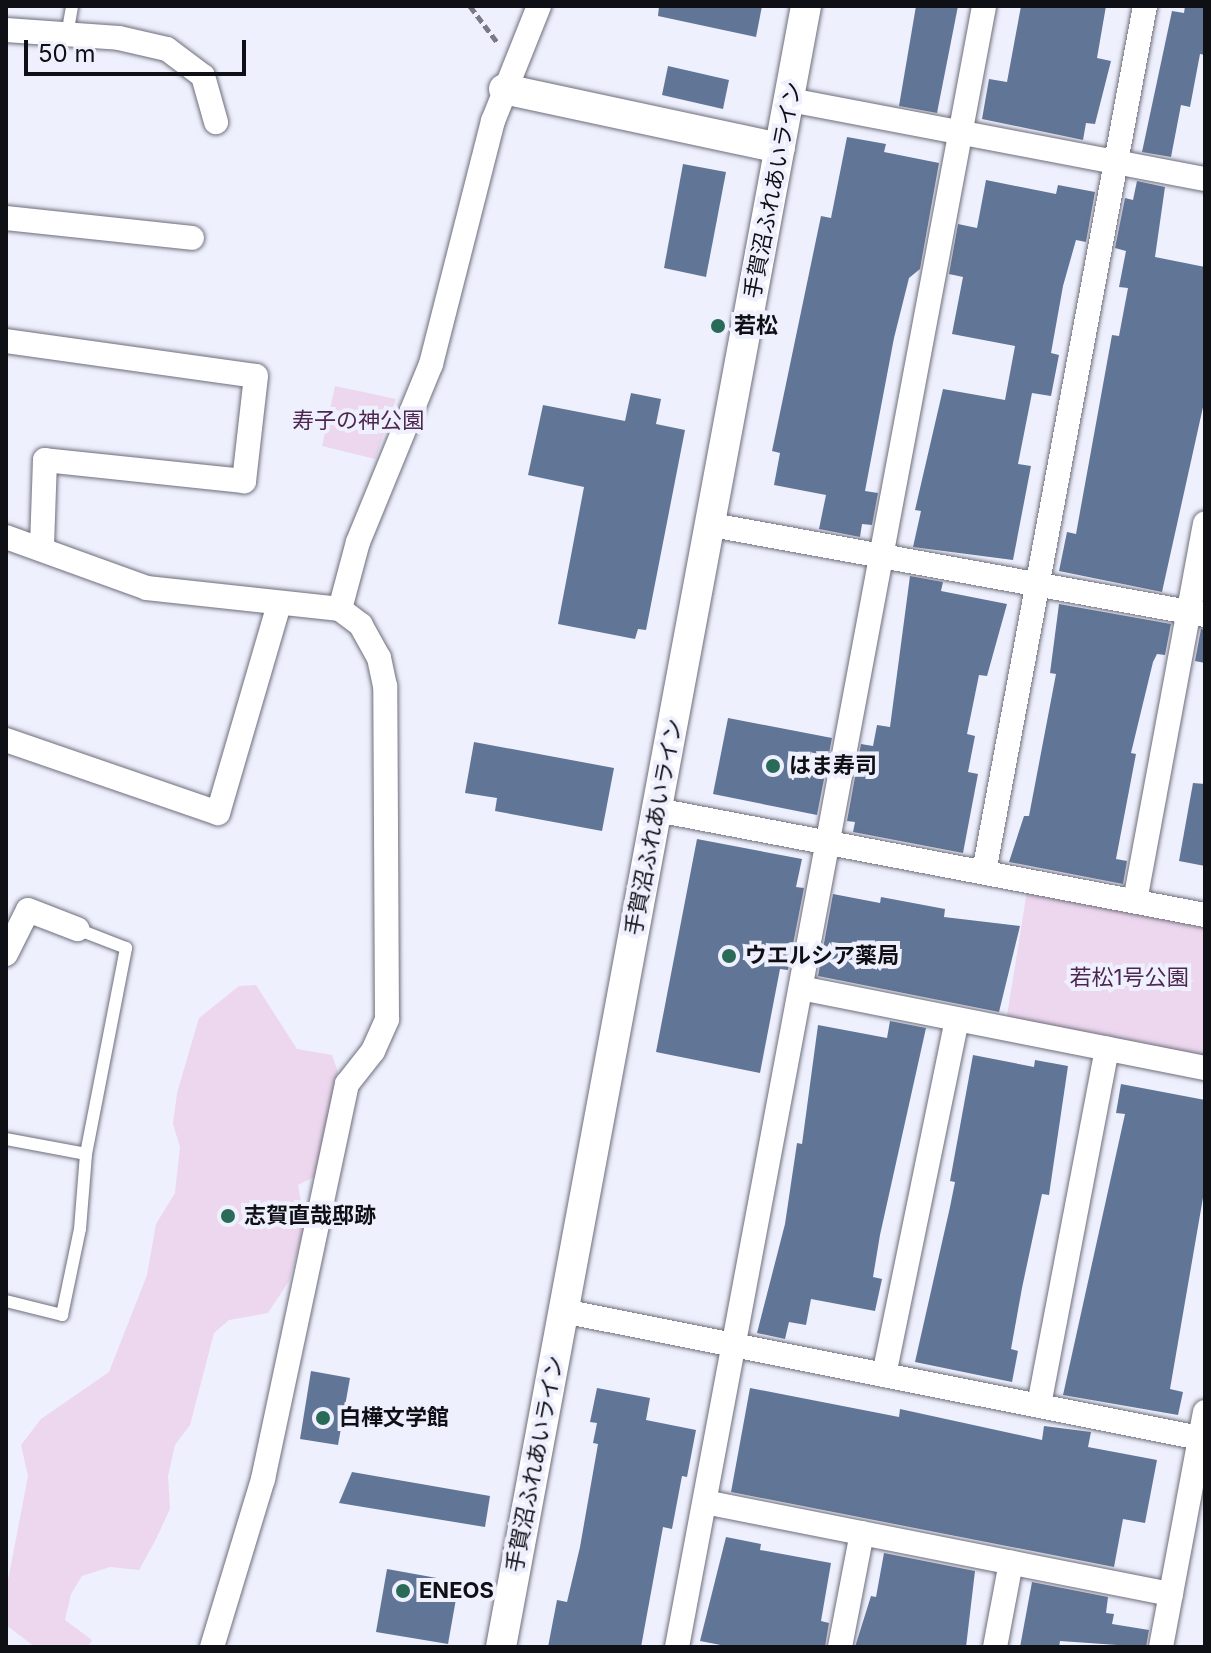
<!DOCTYPE html>
<meta charset="utf-8">
<style>
body{margin:0}
#map{position:relative;width:1211px;height:1653px;overflow:hidden;background:#eff0fd;font-family:Inter,"Noto Sans JP",sans-serif}
div>[style]{position:absolute}
[style*='--x']{left:calc(var(--x)*1px);top:calc(var(--y)*1px);width:calc(var(--w)*1px);rotate:calc(var(--a)*1deg)}
.green>*{inset:0;background:#edd7ee}
.building>*{inset:0;background:#617596}
.path>*{height:5px;margin-top:-2.5px;transform-origin:0;background:repeating-linear-gradient(90deg,#797a83 0 8px,transparent 0 12px)}
.roads{filter:drop-shadow(0 0 2px #6d6e7c) drop-shadow(0 0 2px #6d6e7c)}
.service>*{height:12px;margin:-6px;padding:0 6px;transform-origin:6px;border-radius:6px;background:#fff}
.minor>*{height:24px;margin:-12px;padding:0 12px;transform-origin:12px;border-radius:12px;background:#fff}
.tertiary>*{height:30px;margin:-15px;padding:0 15px;transform-origin:15px;border-radius:15px;background:#fff}
.dots>*{width:22px;height:22px;translate:-50% -50%;box-sizing:border-box;border:4px solid #eff0fd;border-radius:50%}
span{translate:-50% -50%;white-space:nowrap;text-align:center;line-height:1.15;-webkit-text-stroke:8px #eff0fd;paint-order:stroke}
.street-label{font-size:22px;color:#0f1015}
.poi-label{font-size:22px;color:#0f1015;font-weight:700}
.left{translate:0 -50%;text-align:left}
.park-label{font-size:22px;color:#4e2751}
.frame{position:absolute;inset:0;border:8px solid #0f1015;pointer-events:none}
.scale{position:absolute;left:24px;top:40px;width:222px;height:36px;box-sizing:border-box;border:4px solid #0f1015;border-top:0;padding-left:10px;font-size:24px;line-height:28px;white-space:nowrap;color:#0f1015;-webkit-text-stroke:6px #eff0fd;paint-order:stroke}
</style>
<div id="map">
<div class="green">
<i style="clip-path:polygon(335px 386px,396px 399px,375px 459px,322px 446px)"></i>
<i style="clip-path:polygon(1027px 891px,1205px 924px,1205px 1061px,1006px 1022px)"></i>
<i style="clip-path:polygon(256px 985px,297px 1049px,332px 1055px,338px 1072px,316px 1176px,298px 1185px,305px 1225px,289px 1281px,268px 1313px,229px 1320px,214px 1333px,190px 1425px,175px 1445px,168px 1476px,170px 1509px,155px 1541px,139px 1570px,110px 1567px,82px 1576px,71px 1594px,65px 1620px,92px 1640px,88px 1647px,35px 1647px,6px 1625px,6px 1591px,28px 1476px,21px 1445px,41px 1419px,109px 1372px,147px 1275px,156px 1224px,175px 1193px,180px 1147px,173px 1124px,177px 1093px,199px 1018px,239px 986px)"></i>
</div>
<div class="building">
<i style="clip-path:polygon(659px 6px,762px 6px,756px 37px,658px 16px)"></i>
<i style="clip-path:polygon(916px 6px,958px 6px,937px 113px,899px 106px)"></i>
<i style="clip-path:polygon(1021px 6px,1106px 6px,1097px 58px,1111px 61px,1095px 124px,1086px 123px,1083px 140px,982px 119px,989px 79px,1007px 82px)"></i>
<i style="clip-path:polygon(1185px 6px,1205px 6px,1205px 55px,1200px 54px,1190px 107px,1181px 105px,1171px 157px,1142px 152px,1172px 11px,1184px 13px)"></i>
<i style="clip-path:polygon(668px 66px,729px 80px,723px 109px,662px 95px)"></i>
<i style="clip-path:polygon(847px 137px,886px 144px,884px 152px,939px 163px,920px 269px,909px 278px,894px 338px,865px 491px,878px 493px,872px 525px,862px 524px,860px 537px,819px 529px,826px 495px,774px 485px,780px 453px,772px 451px,821px 216px,831px 218px)"></i>
<i style="clip-path:polygon(683px 164px,726px 172px,706px 277px,664px 268px)"></i>
<i style="clip-path:polygon(986px 180px,1056px 194px,1058px 185px,1095px 192px,1086px 242px,1076px 240px,1063px 286px,1051px 353px,1059px 355px,1051px 396px,1032px 393px,1018px 464px,1031px 466px,1013px 560px,913px 547px,921px 511px,915px 510px,943px 389px,1005px 400px,1015px 346px,952px 334px,963px 277px,949px 274px,958px 224px,977px 228px)"></i>
<i style="clip-path:polygon(1137px 181px,1165px 187px,1155px 257px,1205px 267px,1205px 398px,1162px 592px,1059px 571px,1067px 532px,1076px 534px,1112px 335px,1119px 336px,1128px 288px,1119px 287px,1126px 251px,1115px 248px,1125px 198px,1133px 200px)"></i>
<i style="clip-path:polygon(631px 393px,661px 399px,656px 424px,685px 430px,646px 630px,638px 629px,635px 639px,558px 624px,584px 487px,528px 475px,543px 405px,625px 421px)"></i>
<i style="clip-path:polygon(910px 576px,943px 582px,941px 591px,1007px 604px,987px 676px,979px 675px,967px 734px,975px 736px,968px 772px,978px 774px,963px 853px,853px 832px,855px 822px,847px 821px,861px 744px,873px 746px,877px 725px,890px 727px)"></i>
<i style="clip-path:polygon(1059px 604px,1171px 624px,1165px 655px,1157px 654px,1153px 662px,1131px 753px,1136px 754px,1116px 859px,1127px 861px,1123px 884px,1009px 862px,1024px 816px,1029px 816px,1056px 674px,1050px 673px)"></i>
<i style="clip-path:polygon(1201px 629px,1205px 630px,1205px 663px,1195px 661px)"></i>
<i style="clip-path:polygon(728px 718px,832px 738px,817px 815px,713px 794px)"></i>
<i style="clip-path:polygon(474px 742px,614px 768px,602px 831px,495px 811px,497px 798px,465px 793px)"></i>
<i style="clip-path:polygon(1193px 783px,1205px 784px,1205px 866px,1179px 861px)"></i>
<i style="clip-path:polygon(697px 839px,802px 859px,796px 887px,804px 888px,788px 970px,780px 969px,760px 1073px,656px 1052px)"></i>
<i style="clip-path:polygon(833px 894px,880px 903px,881px 897px,945px 909px,944px 917px,1020px 926px,999px 1012px,818px 976px)"></i>
<i style="clip-path:polygon(890px 1021px,926px 1028px,880px 1235px,873px 1277px,882px 1279px,875px 1311px,811px 1299px,806px 1325px,789px 1322px,785px 1339px,757px 1333px,785px 1224px,797px 1143px,802px 1144px,818px 1025px,887px 1038px)"></i>
<i style="clip-path:polygon(973px 1055px,1034px 1067px,1035px 1060px,1068px 1066px,1049px 1195px,1042px 1194px,1022px 1288px,1011px 1349px,1018px 1351px,1012px 1382px,915px 1362px,950px 1207px,955px 1182px,950px 1181px)"></i>
<i style="clip-path:polygon(1121px 1084px,1205px 1100px,1205px 1186px,1170px 1389px,1183px 1392px,1178px 1415px,1063px 1395px,1125px 1114px,1116px 1113px)"></i>
<i style="clip-path:polygon(311px 1371px,350px 1378px,338px 1445px,300px 1439px)"></i>
<i style="clip-path:polygon(597px 1388px,650px 1398px,646px 1420px,696px 1430px,687px 1477px,682px 1476px,672px 1529px,663px 1527px,641px 1647px,548px 1647px,557px 1600px,567px 1602px,580px 1547px,598px 1444px,593px 1443px,597px 1423px,590px 1422px)"></i>
<i style="clip-path:polygon(750px 1388px,899px 1417px,900px 1409px,1042px 1440px,1044px 1426px,1091px 1432px,1088px 1447px,1157px 1460px,1145px 1523px,1123px 1519px,1114px 1567px,731px 1492px)"></i>
<i style="clip-path:polygon(352px 1472px,490px 1496px,485px 1527px,339px 1503px)"></i>
<i style="clip-path:polygon(726px 1537px,761px 1544px,760px 1550px,831px 1563px,821px 1621px,829px 1623px,825px 1647px,731px 1647px,700px 1641px)"></i>
<i style="clip-path:polygon(884px 1553px,975px 1571px,966px 1647px,855px 1647px,871px 1596px,876px 1597px)"></i>
<i style="clip-path:polygon(387px 1569px,459px 1582px,448px 1644px,376px 1632px)"></i>
<i style="clip-path:polygon(1032px 1582px,1108px 1597px,1106px 1613px,1114px 1614px,1112px 1624px,1149px 1630px,1146px 1647px,1060px 1641px,1059px 1647px,1020px 1647px)"></i>
</div>
<div class="path">
<i style="--x:470;--y:6;--w:45;--a:53.1"></i>
</div>
<div class="roads">
<div class="service">
<i style="--x:67;--y:35;--w:29;--a:-80"></i>
<i style="--x:6;--y:1139;--w:81;--a:10.6"></i>
<i style="--x:6;--y:1301;--w:58;--a:14"></i>
<i style="--x:62;--y:1315;--w:88;--a:-78.2"></i>
<i style="--x:80;--y:1229;--w:75;--a:-85.4"></i>
<i style="--x:86;--y:1154;--w:210;--a:-79"></i>
<i style="--x:126;--y:948;--w:53;--a:-158.8"></i>
</div>
<div class="minor">
<i style="--x:6;--y:30;--w:113;--a:4"></i>
<i style="--x:119;--y:38;--w:49;--a:12.9"></i>
<i style="--x:167;--y:49;--w:45;--a:36.9"></i>
<i style="--x:203;--y:76;--w:48;--a:74.2"></i>
<i style="--x:790;--y:100;--w:422;--a:10.8"></i>
<i style="--x:6;--y:218;--w:187;--a:6.1"></i>
<i style="--x:6;--y:341;--w:252;--a:8"></i>
<i style="--x:256;--y:376;--w:106;--a:96.5"></i>
<i style="--x:244;--y:481;--w:200;--a:-174"></i>
<i style="--x:45;--y:460;--w:88;--a:92"></i>
<i style="--x:712;--y:525;--w:501;--a:10.35"></i>
<i style="--x:6;--y:537;--w:150;--a:19.9"></i>
<i style="--x:147;--y:588;--w:194;--a:6.2"></i>
<i style="--x:6;--y:740;--w:224;--a:19"></i>
<i style="--x:218;--y:813;--w:217;--a:-73.7"></i>
<i style="--x:657;--y:810;--w:558;--a:10.85"></i>
<i style="--x:984;--y:872;--w:881;--a:-79.47"></i>
<i style="--x:1135;--y:901;--w:384;--a:-79.5"></i>
<i style="--x:6;--y:954;--w:49;--a:-63.4"></i>
<i style="--x:28;--y:910;--w:53;--a:21.2"></i>
<i style="--x:801;--y:988;--w:412;--a:11.2"></i>
<i style="--x:563;--y:1311;--w:655;--a:11.28"></i>
<i style="--x:884;--y:1375;--w:363;--a:-78.4"></i>
<i style="--x:1039;--y:1405;--w:363;--a:-79.2"></i>
<i style="--x:705;--y:1502;--w:475;--a:11.2"></i>
<i style="--x:212;--y:1647;--w:176;--a:-73.1"></i>
<i style="--x:263;--y:1479;--w:404;--a:-78"></i>
<i style="--x:347;--y:1084;--w:42;--a:-51.8"></i>
<i style="--x:373;--y:1051;--w:35;--a:-66"></i>
<i style="--x:387;--y:1019;--w:333;--a:-90.3"></i>
<i style="--x:385;--y:686;--w:29;--a:-102"></i>
<i style="--x:379;--y:658;--w:38;--a:-119"></i>
<i style="--x:361;--y:625;--w:26;--a:-143"></i>
<i style="--x:340;--y:609;--w:69;--a:-75"></i>
<i style="--x:358;--y:542;--w:192;--a:-67.7"></i>
<i style="--x:431;--y:364;--w:251;--a:-75.7"></i>
<i style="--x:493;--y:121;--w:124;--a:-68.2"></i>
<i style="--x:677;--y:1647;--w:1669;--a:-79.4"></i>
<i style="--x:840;--y:1647;--w:116;--a:-79.1"></i>
<i style="--x:995;--y:1647;--w:86;--a:-79.3"></i>
<i style="--x:1161;--y:1647;--w:239;--a:-79.4"></i>
</div>
<div class="tertiary">
<i style="--x:504;--y:89;--w:282;--a:12.1"></i>
<i style="--x:501;--y:1647;--w:1669;--a:-79.47"></i>
</div>
</div>
<div class="dots">
<i style="left:718px;top:326px;background:#2a6a58"></i>
<i style="left:773px;top:766px;background:#2a6a58"></i>
<i style="left:729px;top:956px;background:#2a6a58"></i>
<i style="left:228px;top:1216px;background:#2a6a58"></i>
<i style="left:323px;top:1418px;background:#2a6a58"></i>
<i style="left:403px;top:1591px;background:#2a6a58"></i>
</div>
<div class="street-label">
<span style="left:773px;top:190px;rotate:-79deg">手賀沼ふれあいライン</span>
<span style="left:654px;top:827px;rotate:-79deg">手賀沼ふれあいライン</span>
<span style="left:535px;top:1464px;rotate:-79deg">手賀沼ふれあいライン</span>
</div>
<div class="poi-label">
<span class="left" style="left:734px;top:326px">若松</span>
<span class="left" style="left:789px;top:766px">はま寿司</span>
<span class="left" style="left:745px;top:956px">ウエルシア薬局</span>
<span class="left" style="left:244px;top:1216px">志賀直哉邸跡</span>
<span class="left" style="left:339px;top:1418px">白樺文学館</span>
<span class="left" style="left:419px;top:1591px">ENEOS</span>
</div>
<div class="park-label">
<span style="left:358px;top:421px">寿子の神公園</span>
<span style="left:1129px;top:978px">若松1号公園</span>
</div>
<div class="frame"></div>
<div class="scale">50 m</div>
</div>
